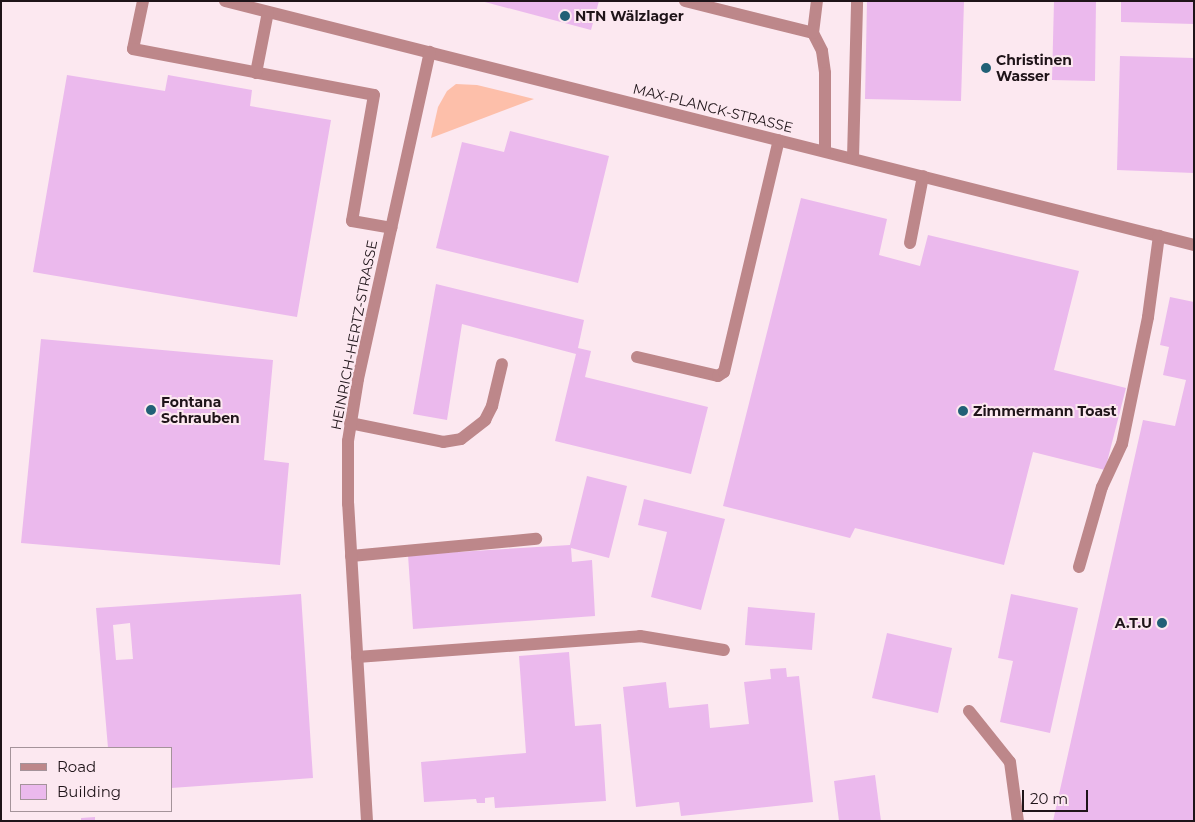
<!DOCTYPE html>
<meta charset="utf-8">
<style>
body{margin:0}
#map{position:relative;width:1195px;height:822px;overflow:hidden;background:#fce8f0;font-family:Montserrat,sans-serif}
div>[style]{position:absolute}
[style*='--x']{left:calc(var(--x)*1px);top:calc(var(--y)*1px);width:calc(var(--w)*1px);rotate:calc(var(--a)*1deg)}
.green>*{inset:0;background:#fdbfaa}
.building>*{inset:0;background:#ebb9ed}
.minor>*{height:12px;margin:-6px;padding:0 6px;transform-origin:6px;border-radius:6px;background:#bd878a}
.dots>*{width:14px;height:14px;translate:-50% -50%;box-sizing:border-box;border:2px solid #fce8f0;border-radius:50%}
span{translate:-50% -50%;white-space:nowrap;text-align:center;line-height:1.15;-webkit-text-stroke:4px #fce8f0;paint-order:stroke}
.poi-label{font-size:14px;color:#1f1419;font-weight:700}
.left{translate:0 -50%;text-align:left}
.right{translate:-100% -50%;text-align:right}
.street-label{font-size:14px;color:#1f1419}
.frame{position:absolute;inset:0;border:2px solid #1f1419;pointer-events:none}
.legend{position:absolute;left:10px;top:747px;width:162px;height:65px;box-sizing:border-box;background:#fce8f0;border:1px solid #a4939a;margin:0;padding:6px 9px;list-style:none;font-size:15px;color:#1f1419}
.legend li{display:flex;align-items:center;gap:10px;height:25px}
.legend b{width:25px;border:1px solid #a4939a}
.scale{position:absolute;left:1022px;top:790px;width:66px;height:22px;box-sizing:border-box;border:2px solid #1f1419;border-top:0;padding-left:6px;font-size:15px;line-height:18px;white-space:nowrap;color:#1f1419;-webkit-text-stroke:4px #fce8f0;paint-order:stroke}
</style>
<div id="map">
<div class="green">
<i style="clip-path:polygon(456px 84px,477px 85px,534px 99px,431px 138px,438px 107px,447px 91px)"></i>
</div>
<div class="building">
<i style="clip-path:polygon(481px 1px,599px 1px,591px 30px)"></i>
<i style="clip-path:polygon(867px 1px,964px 1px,961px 101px,865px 99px)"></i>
<i style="clip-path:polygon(1054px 1px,1096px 1px,1095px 81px,1052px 80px)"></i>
<i style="clip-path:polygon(1121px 1px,1194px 1px,1194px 24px,1121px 22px)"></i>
<i style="clip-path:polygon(1120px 56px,1194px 58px,1194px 173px,1117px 170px)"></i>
<i style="clip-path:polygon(67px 75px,165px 91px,168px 75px,252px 90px,250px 106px,331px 120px,297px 317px,33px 272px)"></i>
<i style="clip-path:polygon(510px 131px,609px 156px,578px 283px,436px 248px,462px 142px,504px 152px)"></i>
<i style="clip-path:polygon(801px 198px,887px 219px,879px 255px,920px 266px,928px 235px,1079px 271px,1054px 370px,1126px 388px,1105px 470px,1033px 452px,1004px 565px,855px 528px,850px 538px,723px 506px)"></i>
<i style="clip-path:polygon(436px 284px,584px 320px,578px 348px,591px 351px,585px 377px,708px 407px,691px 474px,555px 441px,576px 354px,462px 324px,447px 420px,413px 414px)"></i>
<i style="clip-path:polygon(1170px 297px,1194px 302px,1194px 821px,1053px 821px,1143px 420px,1175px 426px,1186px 380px,1163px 375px,1169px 347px,1160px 345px)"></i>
<i style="clip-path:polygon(41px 339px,273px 360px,264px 460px,289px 463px,280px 565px,21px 543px)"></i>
<i style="clip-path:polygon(587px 476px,627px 486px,609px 558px,571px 548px,572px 562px,592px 560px,595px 616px,413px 629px,408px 555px,570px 545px)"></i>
<i style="clip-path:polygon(644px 499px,725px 519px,701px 610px,651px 597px,667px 532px,638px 525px)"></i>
<i style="clip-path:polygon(evenodd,301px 594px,313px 778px,171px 788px,171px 748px,108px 748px,96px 608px,301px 594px,130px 623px,133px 659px,116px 660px,113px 625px,130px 623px)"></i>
<i style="clip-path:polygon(1011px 594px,1078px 608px,1050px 733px,1000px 722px,1013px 661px,998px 658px)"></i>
<i style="clip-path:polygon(748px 607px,815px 613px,812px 650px,745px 645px)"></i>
<i style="clip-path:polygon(887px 633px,952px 648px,938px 713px,872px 698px)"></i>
<i style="clip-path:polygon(569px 652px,575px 726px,601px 724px,606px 801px,495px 808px,494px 797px,485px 798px,485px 803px,477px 803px,476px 799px,424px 802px,421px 762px,526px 753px,519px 656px)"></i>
<i style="clip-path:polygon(786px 668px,787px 677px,799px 676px,813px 802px,681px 816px,679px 802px,636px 807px,623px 687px,666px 682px,669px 708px,708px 704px,710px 728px,749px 724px,744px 682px,771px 679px,770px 669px)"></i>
<i style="clip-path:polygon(875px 775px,881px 821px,839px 821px,834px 781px)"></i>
<i style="clip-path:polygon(95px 817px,95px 821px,81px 821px,81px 818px)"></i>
</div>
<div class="minor">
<i style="--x:143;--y:1;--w:49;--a:101.8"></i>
<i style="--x:133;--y:49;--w:245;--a:10.8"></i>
<i style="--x:374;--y:95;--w:128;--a:99.9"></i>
<i style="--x:352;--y:221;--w:40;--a:10"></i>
<i style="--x:225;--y:1;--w:999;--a:14.13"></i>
<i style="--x:685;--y:1;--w:132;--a:14"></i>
<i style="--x:813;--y:33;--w:20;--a:63"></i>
<i style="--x:822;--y:51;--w:22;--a:82"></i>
<i style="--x:825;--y:73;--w:78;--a:90"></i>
<i style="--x:813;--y:33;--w:32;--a:-83"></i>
<i style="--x:256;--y:73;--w:62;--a:-78.9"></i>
<i style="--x:853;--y:158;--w:157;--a:-88.5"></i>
<i style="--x:910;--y:243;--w:68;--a:-79"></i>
<i style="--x:637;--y:357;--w:83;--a:13.2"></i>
<i style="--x:718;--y:376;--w:7;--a:-34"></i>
<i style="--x:724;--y:372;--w:238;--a:-76.7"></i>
<i style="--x:350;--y:423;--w:95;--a:11.5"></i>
<i style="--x:443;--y:442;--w:18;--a:-9"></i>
<i style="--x:461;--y:439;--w:31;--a:-38"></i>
<i style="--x:485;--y:420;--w:16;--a:-63"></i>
<i style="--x:492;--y:406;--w:43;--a:-76.6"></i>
<i style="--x:351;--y:556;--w:186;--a:-5.3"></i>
<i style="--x:1079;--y:567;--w:83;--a:-74"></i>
<i style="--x:1102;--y:487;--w:47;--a:-65.1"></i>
<i style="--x:1122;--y:444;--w:130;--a:-78.4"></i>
<i style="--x:1148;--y:317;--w:82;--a:-82.3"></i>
<i style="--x:357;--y:657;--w:284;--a:-4.2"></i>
<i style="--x:640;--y:636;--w:85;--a:9.5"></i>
<i style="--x:969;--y:711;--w:65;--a:51.2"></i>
<i style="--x:1010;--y:762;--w:60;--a:82.3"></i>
<i style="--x:367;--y:821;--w:318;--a:-93.4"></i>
<i style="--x:348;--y:504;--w:63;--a:-90"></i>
<i style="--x:348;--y:441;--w:63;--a:-80.8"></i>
<i style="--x:358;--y:379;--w:335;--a:-77.6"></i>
</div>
<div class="dots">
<i style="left:565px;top:16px;background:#216076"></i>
<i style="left:986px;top:68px;background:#216076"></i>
<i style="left:151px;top:410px;background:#216076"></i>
<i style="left:963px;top:411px;background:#216076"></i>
<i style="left:1162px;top:623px;background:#216076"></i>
</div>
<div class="poi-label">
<span class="left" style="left:575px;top:16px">NTN Wälzlager</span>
<span class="left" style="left:996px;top:68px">Christinen<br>Wasser</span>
<span class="left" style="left:161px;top:410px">Fontana<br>Schrauben</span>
<span class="left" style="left:973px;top:411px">Zimmermann Toast</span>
<span class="right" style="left:1152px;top:623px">A.T.U</span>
</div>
<div class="street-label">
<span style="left:713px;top:108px;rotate:14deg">MAX-PLANCK-STRASSE</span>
<span style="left:354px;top:335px;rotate:-79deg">HEINRICH-HERTZ-STRASSE</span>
</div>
<div class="frame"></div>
<ul class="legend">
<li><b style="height:6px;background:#bd878a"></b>Road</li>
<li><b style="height:14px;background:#ebb9ed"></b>Building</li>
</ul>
<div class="scale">20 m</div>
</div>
